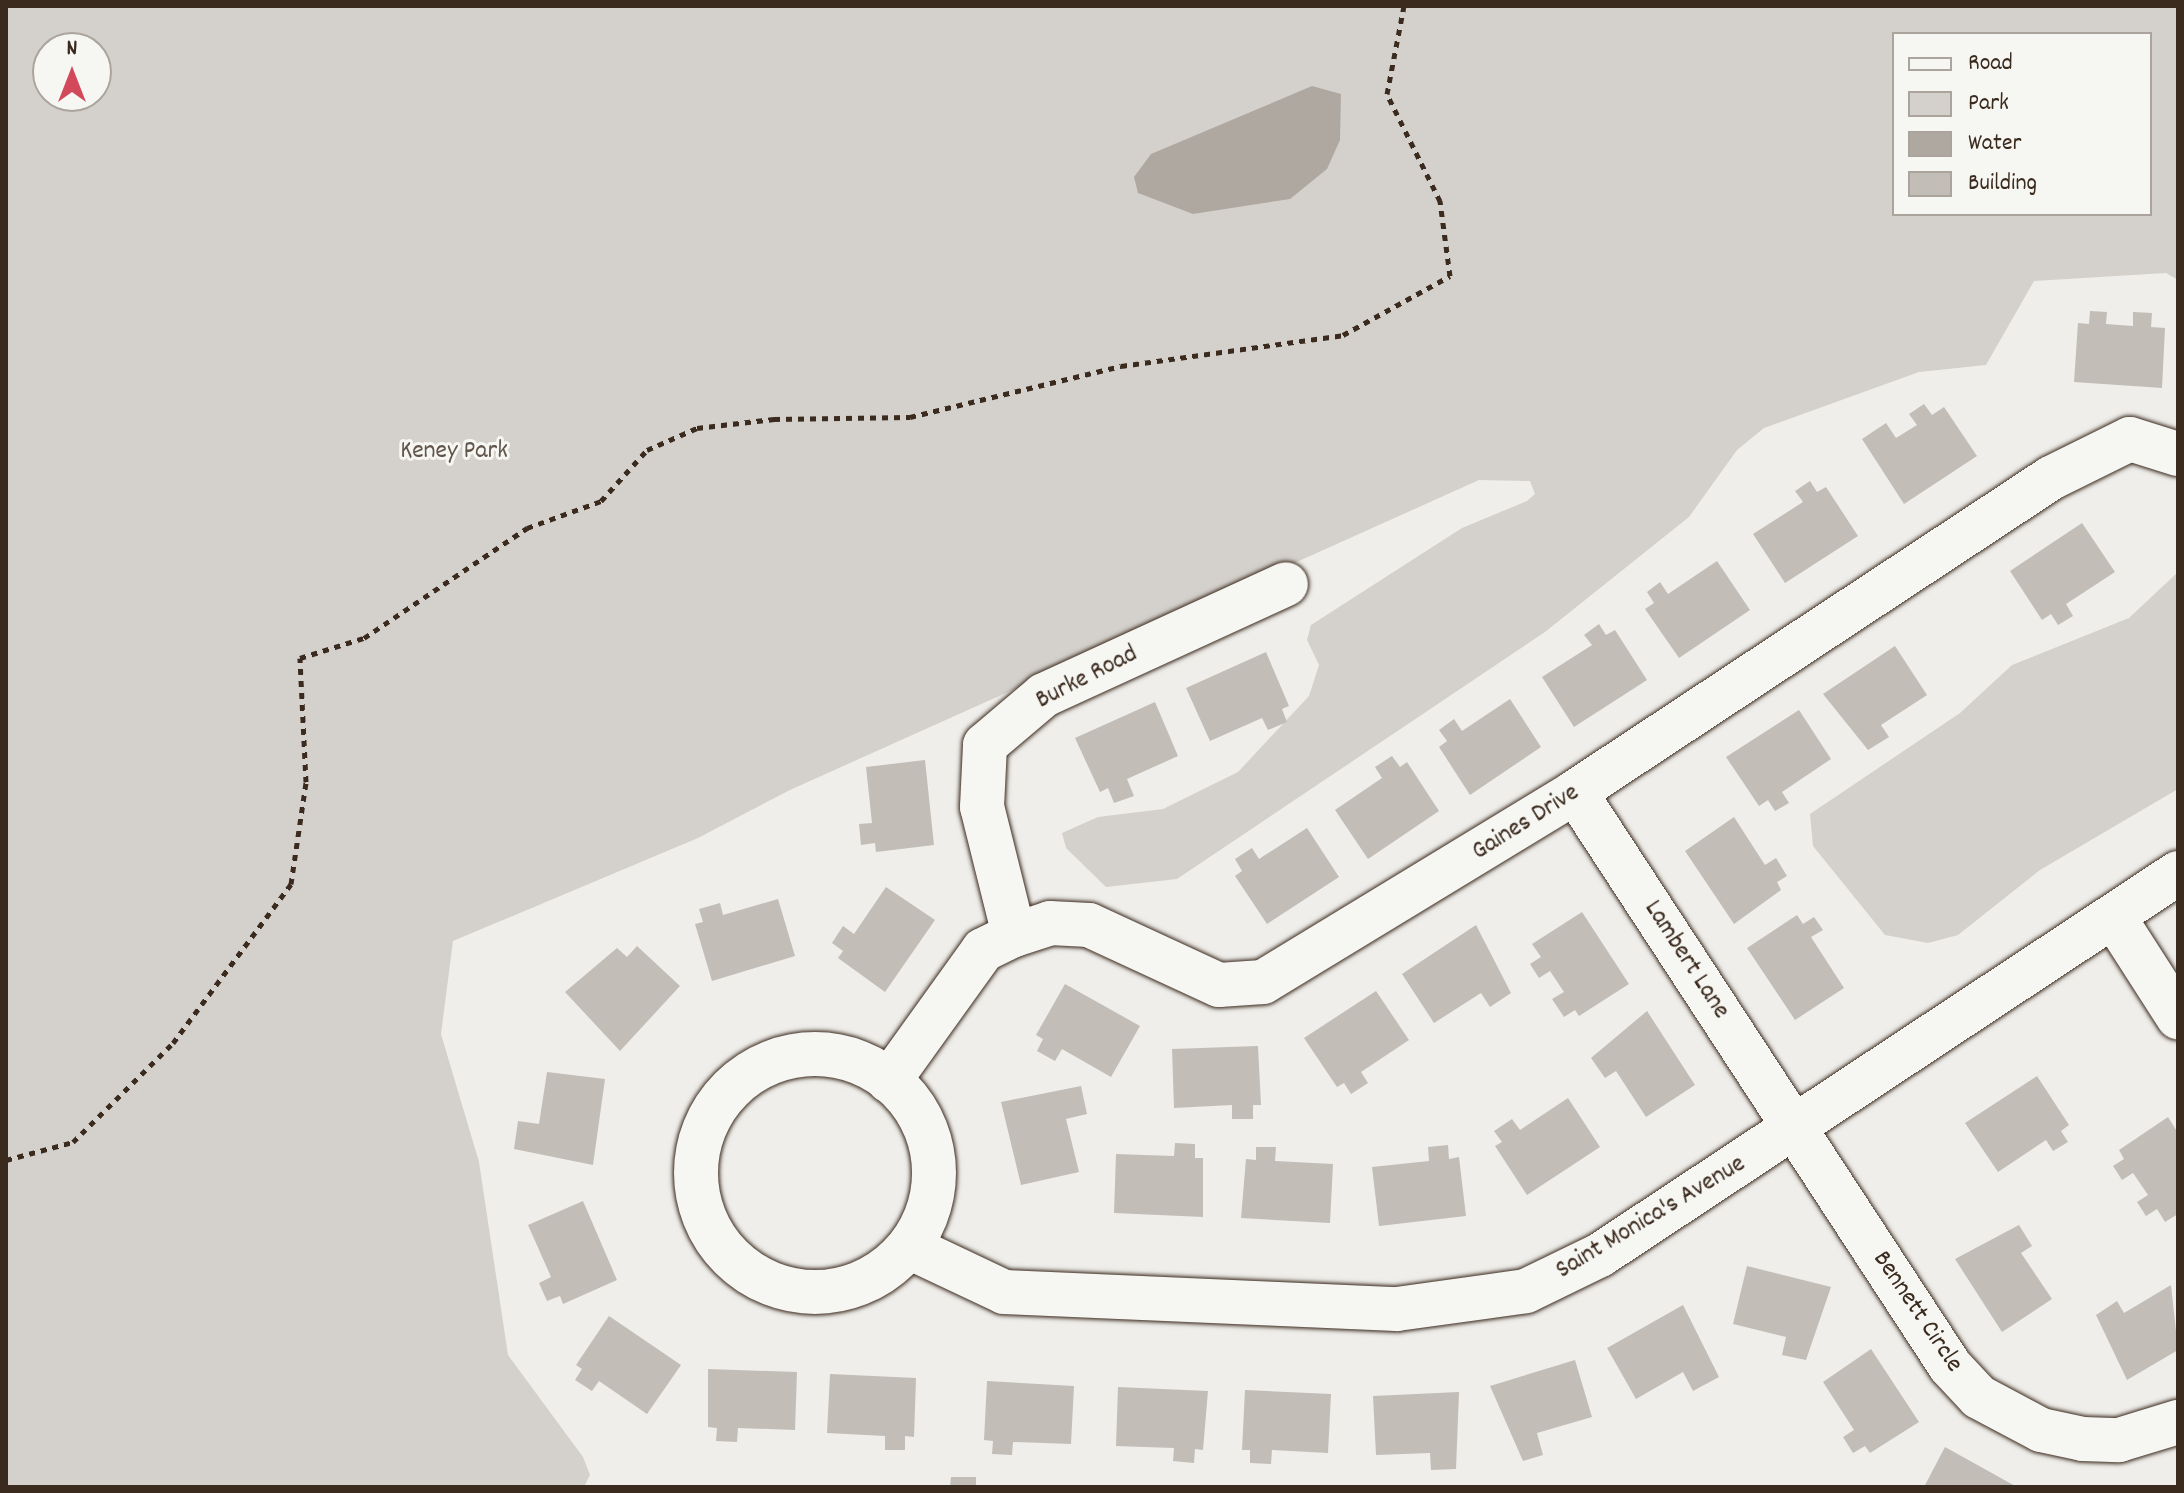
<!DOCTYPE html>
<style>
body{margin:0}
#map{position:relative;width:2184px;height:1493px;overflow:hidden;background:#efeeea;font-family:Dekko,sans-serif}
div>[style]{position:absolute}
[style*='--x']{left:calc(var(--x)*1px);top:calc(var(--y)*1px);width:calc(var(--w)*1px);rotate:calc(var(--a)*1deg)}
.green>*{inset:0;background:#d4d1cc}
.water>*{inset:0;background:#afa8a1}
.building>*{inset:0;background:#c2bdb7}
.path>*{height:5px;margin-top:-2.5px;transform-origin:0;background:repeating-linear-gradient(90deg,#3b2a1e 0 6px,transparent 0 12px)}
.roads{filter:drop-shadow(0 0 2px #3b2a1e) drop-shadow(0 0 2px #3b2a1e)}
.minor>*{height:44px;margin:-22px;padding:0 22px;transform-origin:22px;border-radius:22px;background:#f6f6f2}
.minor>.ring{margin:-22px;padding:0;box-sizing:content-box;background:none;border:44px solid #f6f6f2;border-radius:50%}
span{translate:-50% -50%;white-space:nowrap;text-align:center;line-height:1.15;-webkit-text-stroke:6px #f6f6f2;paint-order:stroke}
.park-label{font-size:26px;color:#61544a}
.street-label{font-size:26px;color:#3b2a1e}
.frame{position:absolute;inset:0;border:8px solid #3b2a1e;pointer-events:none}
.legend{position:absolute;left:1892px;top:32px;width:260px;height:184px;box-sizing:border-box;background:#f6f6f2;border:2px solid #aba49d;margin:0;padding:10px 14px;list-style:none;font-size:24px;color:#3b2a1e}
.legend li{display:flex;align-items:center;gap:16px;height:40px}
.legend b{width:40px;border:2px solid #aba49d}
.north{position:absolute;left:32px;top:32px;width:80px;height:80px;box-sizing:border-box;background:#f6f6f2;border:2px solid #aba49d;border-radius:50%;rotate:0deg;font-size:22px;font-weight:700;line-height:32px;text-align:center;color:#3b2a1e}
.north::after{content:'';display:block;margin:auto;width:28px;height:36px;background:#d1495b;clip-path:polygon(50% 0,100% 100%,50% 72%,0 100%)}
</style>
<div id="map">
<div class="green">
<i style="clip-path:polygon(evenodd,6px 6px,2178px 6px,2178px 280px,2166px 273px,2034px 281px,1986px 365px,1919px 372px,1764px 428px,1737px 450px,1689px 517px,1545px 632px,1177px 879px,1106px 887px,1066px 848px,1062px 833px,1098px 817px,1163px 809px,1238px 772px,1309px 696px,1319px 665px,1307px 640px,1311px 625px,1462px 528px,1527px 501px,1535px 494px,1530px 481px,1479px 480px,790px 790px,698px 838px,453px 941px,441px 1034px,479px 1162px,508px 1355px,583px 1457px,590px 1475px,584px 1487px,6px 1487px,6px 6px,1894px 34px,2150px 34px,2150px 214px,1894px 214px,1894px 34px,6px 6px,48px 48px,96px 48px,96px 96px,48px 96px,48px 48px)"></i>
<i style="clip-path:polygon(2178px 572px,2178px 789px,2040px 870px,1958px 935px,1928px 943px,1885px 935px,1813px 846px,1810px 814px,1960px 713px,2012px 665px,2129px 618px)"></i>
</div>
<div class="water">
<i style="clip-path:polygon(1312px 86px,1341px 94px,1340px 140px,1327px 169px,1290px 199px,1193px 214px,1138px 193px,1134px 177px,1151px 154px)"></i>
</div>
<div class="building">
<i style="clip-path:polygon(2090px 311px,2107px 312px,2106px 324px,2133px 326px,2133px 312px,2152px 313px,2151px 327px,2165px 328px,2162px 388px,2074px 382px,2078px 323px,2089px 324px)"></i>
<i style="clip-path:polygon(1924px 404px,1932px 415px,1944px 407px,1977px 456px,1904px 504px,1862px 439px,1886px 423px,1896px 438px,1917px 425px,1909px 414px)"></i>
<i style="clip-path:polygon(1810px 481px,1817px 492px,1826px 487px,1858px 536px,1785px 583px,1753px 534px,1803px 502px,1795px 491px)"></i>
<i style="clip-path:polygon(2082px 523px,2115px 572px,2066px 604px,2073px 616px,2058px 625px,2051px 614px,2042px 620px,2010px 571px)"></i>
<i style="clip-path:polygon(1717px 561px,1750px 610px,1679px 658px,1645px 609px,1654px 603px,1647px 592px,1660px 582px,1668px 594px)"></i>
<i style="clip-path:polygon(1599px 624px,1606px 635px,1615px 630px,1647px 680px,1574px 727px,1542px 677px,1592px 645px,1584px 635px)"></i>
<i style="clip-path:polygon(1895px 646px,1927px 695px,1881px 725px,1889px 737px,1868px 750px,1823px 694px)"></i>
<i style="clip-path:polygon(1266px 652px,1289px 706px,1282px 709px,1287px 722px,1268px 730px,1262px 718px,1210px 741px,1186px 688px)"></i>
<i style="clip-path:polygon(1510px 699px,1541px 747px,1470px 795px,1439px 747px,1447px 741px,1439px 730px,1454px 719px,1462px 731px)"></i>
<i style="clip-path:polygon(1155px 702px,1178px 756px,1127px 779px,1134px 796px,1114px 803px,1108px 788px,1100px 792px,1075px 738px)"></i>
<i style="clip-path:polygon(1799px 710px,1831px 759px,1782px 792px,1789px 803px,1775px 811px,1768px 800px,1759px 806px,1726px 757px)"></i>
<i style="clip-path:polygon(1392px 756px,1400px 767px,1407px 762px,1439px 811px,1368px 859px,1335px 810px,1382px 778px,1375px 767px)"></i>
<i style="clip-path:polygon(925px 760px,934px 845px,876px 852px,875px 843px,861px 845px,859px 824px,872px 823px,866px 767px)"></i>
<i style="clip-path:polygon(1734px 817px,1765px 865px,1776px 858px,1787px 876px,1777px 882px,1781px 890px,1734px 924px,1685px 851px)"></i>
<i style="clip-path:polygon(1307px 828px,1339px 877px,1267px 924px,1235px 876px,1242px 871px,1235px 859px,1252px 848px,1259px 859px)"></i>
<i style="clip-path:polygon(886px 887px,935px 920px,885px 992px,838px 958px,843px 951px,832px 943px,843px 926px,854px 934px)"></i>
<i style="clip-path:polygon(778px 899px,795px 956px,712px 981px,695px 924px,703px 922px,699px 909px,720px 903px,723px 915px)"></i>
<i style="clip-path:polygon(1582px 912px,1629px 984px,1579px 1016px,1575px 1010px,1564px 1017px,1552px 999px,1564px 992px,1550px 971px,1539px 978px,1530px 964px,1541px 957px,1532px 944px)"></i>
<i style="clip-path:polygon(1797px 915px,1803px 924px,1814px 917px,1823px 930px,1811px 937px,1844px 988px,1795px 1020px,1747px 948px)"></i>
<i style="clip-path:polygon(1476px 925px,1511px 993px,1490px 1007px,1481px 993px,1434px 1023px,1402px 974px)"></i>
<i style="clip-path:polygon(637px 946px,680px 986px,620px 1051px,565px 992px,617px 948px,627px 957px)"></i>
<i style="clip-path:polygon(1065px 984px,1140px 1026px,1111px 1077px,1062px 1049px,1055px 1061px,1037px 1051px,1043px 1039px,1036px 1035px)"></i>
<i style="clip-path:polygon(1376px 991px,1409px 1040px,1361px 1072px,1368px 1083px,1351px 1094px,1344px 1083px,1337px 1087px,1304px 1038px)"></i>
<i style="clip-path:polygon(1647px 1011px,1695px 1085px,1646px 1117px,1616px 1071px,1605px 1078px,1591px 1058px)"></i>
<i style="clip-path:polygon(1258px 1046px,1261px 1105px,1253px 1105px,1253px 1119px,1232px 1119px,1232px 1105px,1174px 1108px,1172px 1049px)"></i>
<i style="clip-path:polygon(547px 1072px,605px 1079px,593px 1165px,514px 1149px,518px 1121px,539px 1124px)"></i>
<i style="clip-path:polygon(2037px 1076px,2069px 1125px,2061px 1131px,2068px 1142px,2053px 1151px,2046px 1140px,1998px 1172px,1965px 1123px)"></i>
<i style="clip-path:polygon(1081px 1086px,1087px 1114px,1066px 1119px,1079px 1172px,1021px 1185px,1001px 1102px)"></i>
<i style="clip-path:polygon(1568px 1098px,1600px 1147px,1527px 1195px,1495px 1146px,1502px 1142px,1494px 1131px,1512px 1119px,1520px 1130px)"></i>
<i style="clip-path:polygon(2168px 1117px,2178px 1133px,2178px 1214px,2165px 1222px,2157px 1209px,2146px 1216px,2137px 1202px,2148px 1195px,2133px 1173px,2122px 1180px,2113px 1166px,2124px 1159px,2119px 1150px)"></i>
<i style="clip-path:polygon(1175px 1143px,1195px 1144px,1195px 1158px,1203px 1158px,1203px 1217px,1114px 1213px,1116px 1154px,1174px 1156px)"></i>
<i style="clip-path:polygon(1448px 1145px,1449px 1159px,1459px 1157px,1466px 1216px,1379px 1226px,1372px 1167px,1429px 1161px,1428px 1147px)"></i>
<i style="clip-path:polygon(1256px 1147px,1276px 1147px,1275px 1161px,1333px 1164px,1330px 1223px,1241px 1218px,1246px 1159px,1256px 1160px)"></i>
<i style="clip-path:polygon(583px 1201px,617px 1280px,563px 1304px,560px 1296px,547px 1301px,539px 1283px,551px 1277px,528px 1225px)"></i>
<i style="clip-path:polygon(2019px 1225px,2032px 1246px,2021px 1253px,2052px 1299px,2002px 1332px,1955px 1259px)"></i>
<i style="clip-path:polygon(1747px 1266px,1831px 1287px,1806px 1360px,1782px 1355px,1786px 1337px,1733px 1324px)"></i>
<i style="clip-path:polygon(2171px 1285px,2178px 1350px,2127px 1380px,2096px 1315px,2117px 1301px,2124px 1313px)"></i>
<i style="clip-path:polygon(1683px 1305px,1719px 1377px,1693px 1391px,1683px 1372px,1636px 1399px,1607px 1348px)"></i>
<i style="clip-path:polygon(609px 1316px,681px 1365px,647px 1414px,599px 1381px,592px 1391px,575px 1380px,582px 1369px,576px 1365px)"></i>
<i style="clip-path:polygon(1871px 1349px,1919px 1422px,1870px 1453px,1865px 1446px,1853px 1453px,1843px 1437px,1854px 1430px,1823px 1382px)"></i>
<i style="clip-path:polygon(1575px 1360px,1592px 1417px,1537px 1433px,1543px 1455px,1523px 1461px,1490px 1386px)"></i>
<i style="clip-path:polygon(708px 1369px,797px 1372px,795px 1430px,738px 1428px,737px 1442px,716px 1441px,717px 1428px,708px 1427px)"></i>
<i style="clip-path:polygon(830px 1374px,916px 1378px,914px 1437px,905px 1436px,905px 1450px,885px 1450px,885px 1436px,827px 1433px)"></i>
<i style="clip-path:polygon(987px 1381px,1074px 1386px,1071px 1444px,1013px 1442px,1012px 1455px,992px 1454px,993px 1441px,984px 1440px)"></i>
<i style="clip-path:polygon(1118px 1387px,1208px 1391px,1203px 1450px,1195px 1449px,1194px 1463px,1173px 1461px,1174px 1448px,1116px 1446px)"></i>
<i style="clip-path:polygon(1245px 1390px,1331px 1394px,1328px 1453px,1272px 1450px,1271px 1464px,1250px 1463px,1250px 1450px,1242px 1450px)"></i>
<i style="clip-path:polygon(1459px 1392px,1456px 1469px,1431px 1470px,1430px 1453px,1376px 1455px,1373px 1396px)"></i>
<i style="clip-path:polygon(1945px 1447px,2017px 1487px,1924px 1487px)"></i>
<i style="clip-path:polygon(951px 1477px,976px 1477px,976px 1487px,950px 1487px)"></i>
</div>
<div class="path">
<i style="--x:6;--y:1160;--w:69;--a:-15"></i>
<i style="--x:73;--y:1142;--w:141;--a:-44.7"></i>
<i style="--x:173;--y:1043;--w:198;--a:-53.4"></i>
<i style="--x:291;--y:884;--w:103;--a:-81.6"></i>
<i style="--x:306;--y:782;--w:124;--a:-92.8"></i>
<i style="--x:300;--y:658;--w:67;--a:-17.4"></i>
<i style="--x:364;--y:638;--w:197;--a:-34"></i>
<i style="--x:527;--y:528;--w:79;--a:-20"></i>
<i style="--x:601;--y:501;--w:69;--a:-48"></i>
<i style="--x:647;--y:450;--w:55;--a:-23.7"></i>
<i style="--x:697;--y:428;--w:78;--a:-6.7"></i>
<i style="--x:774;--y:419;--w:136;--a:-0.8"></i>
<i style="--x:910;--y:417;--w:217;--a:-13.6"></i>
<i style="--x:1121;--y:366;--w:224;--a:-7.9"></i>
<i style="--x:1343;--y:335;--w:122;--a:-28.9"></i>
<i style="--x:1450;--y:276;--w:76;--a:-97.6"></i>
<i style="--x:1440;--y:201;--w:119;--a:-116.4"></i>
<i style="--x:1387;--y:94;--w:90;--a:-79.1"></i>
</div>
<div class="roads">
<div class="minor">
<i style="--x:1575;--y:792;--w:686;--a:56.84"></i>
<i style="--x:1950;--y:1366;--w:42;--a:46.9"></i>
<i style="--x:1979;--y:1397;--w:70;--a:28"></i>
<i style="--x:2041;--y:1430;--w:43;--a:12.1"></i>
<i style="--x:2083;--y:1439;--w:36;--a:2"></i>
<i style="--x:2119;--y:1440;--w:62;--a:-17"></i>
<i style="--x:2115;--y:919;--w:117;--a:57.3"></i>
<i style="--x:1014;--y:935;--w:132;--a:-104"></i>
<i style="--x:982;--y:807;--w:62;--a:-87.2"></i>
<i style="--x:985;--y:745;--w:77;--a:-40.3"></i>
<i style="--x:1044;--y:695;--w:266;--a:-24.6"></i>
<i class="ring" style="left:696px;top:1054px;width:194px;height:194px"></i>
<i style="--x:889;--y:1081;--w:161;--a:-54.3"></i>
<i style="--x:983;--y:950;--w:34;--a:-26"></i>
<i style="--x:1014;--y:935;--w:38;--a:-18"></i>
<i style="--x:1050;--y:923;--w:39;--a:3"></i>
<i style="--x:1089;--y:925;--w:143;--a:24.8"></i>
<i style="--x:1219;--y:985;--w:44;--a:-3.9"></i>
<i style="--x:1263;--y:982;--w:365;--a:-31.3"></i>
<i style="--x:1575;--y:792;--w:570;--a:-33.41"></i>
<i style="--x:2051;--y:478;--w:88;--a:-26.3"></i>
<i style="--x:2130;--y:439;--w:50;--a:17.4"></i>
<i style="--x:909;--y:1247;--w:105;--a:25.3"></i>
<i style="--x:1004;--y:1292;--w:393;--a:2.5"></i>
<i style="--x:1397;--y:1309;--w:130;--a:-7.9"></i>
<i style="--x:1526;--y:1291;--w:82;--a:-25.9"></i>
<i style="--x:1600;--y:1255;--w:693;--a:-33.46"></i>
</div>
</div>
<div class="park-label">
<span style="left:454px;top:452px">Keney Park</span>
</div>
<div class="street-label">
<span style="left:1087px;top:678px;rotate:-27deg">Burke Road</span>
<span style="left:1526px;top:823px;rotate:-32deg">Gaines Drive</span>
<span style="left:1686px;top:960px;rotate:57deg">Lambert Lane</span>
<span style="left:1651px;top:1218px;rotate:-31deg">Saint Monica's Avenue</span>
<span style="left:1917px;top:1312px;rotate:56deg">Bennett Circle</span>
</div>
<div class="frame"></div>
<ul class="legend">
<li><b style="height:10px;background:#f6f6f2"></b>Road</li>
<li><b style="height:22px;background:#d4d1cc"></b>Park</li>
<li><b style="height:22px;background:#afa8a1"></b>Water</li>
<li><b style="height:22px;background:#c2bdb7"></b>Building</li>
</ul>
<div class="north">N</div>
</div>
